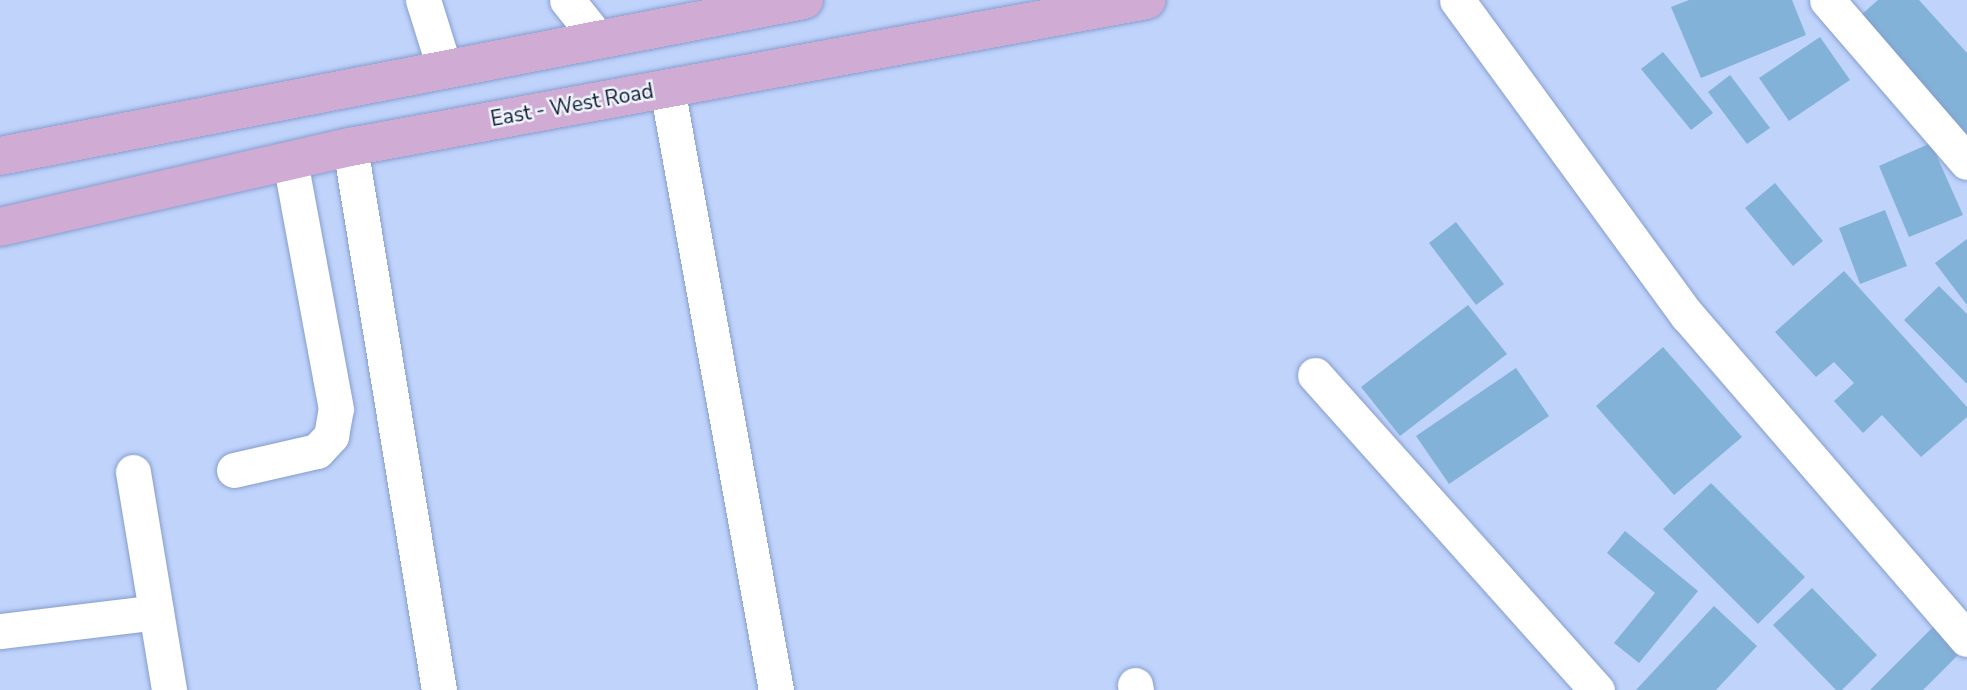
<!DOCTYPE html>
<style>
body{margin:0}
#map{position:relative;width:1967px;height:690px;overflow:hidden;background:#bfd3fb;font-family:"Nunito Sans",sans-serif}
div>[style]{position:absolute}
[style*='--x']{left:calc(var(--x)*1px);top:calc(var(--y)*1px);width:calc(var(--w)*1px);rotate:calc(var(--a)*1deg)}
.building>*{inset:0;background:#83b2d8}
.roads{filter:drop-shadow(0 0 2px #869dcd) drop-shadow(0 0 2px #869dcd)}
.minor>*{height:35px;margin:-17.5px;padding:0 17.5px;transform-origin:17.5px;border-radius:17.5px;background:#fff}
.major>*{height:38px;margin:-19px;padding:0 19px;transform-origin:19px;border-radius:19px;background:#d0abd3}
span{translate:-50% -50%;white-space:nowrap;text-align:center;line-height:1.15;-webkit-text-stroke:5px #eef4fe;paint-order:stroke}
.street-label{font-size:21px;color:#141d2f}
</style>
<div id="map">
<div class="building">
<i style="clip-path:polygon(1689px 0,1792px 0,1806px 35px,1701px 78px,1671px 7px)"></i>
<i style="clip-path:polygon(1878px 0,1919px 0,1967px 53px,1967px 134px,1860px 16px)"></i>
<i style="clip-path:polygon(1820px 37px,1850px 80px,1789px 121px,1759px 78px)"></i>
<i style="clip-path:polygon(1663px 52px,1713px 113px,1691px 130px,1641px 69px)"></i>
<i style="clip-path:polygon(1730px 75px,1770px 128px,1747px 144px,1708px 92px)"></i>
<i style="clip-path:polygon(1931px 143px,1963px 215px,1909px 237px,1879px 166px)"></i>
<i style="clip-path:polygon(1775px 183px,1823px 241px,1793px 266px,1745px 208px)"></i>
<i style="clip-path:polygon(1885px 210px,1907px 266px,1860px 284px,1839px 228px)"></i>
<i style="clip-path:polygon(1456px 222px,1504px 284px,1476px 305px,1429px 243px)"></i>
<i style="clip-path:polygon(1967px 239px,1967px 305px,1935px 263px)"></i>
<i style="clip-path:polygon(1844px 271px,1967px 407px,1967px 417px,1921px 457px,1882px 415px,1863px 433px,1834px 401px,1854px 383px,1834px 362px,1816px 377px,1775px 332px)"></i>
<i style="clip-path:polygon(1939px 286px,1967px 314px,1967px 384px,1904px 320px)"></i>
<i style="clip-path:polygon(1468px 305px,1507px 354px,1400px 436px,1361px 387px)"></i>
<i style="clip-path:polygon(1663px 347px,1742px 437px,1674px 495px,1596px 406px)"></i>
<i style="clip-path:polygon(1516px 368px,1549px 416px,1449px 484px,1416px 436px)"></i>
<i style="clip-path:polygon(1711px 483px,1805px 577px,1758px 624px,1663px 529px)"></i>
<i style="clip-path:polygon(1625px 531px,1698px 591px,1639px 663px,1614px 643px,1655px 593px,1607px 553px)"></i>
<i style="clip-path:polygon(1812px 588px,1877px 655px,1842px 690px,1836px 690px,1773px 625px)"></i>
<i style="clip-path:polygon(1714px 606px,1757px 646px,1716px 690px,1636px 690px)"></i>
<i style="clip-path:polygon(1933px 627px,1959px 654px,1923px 690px,1870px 690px)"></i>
</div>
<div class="roads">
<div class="minor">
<i style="--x:423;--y:0;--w:73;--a:72.6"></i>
<i style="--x:567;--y:0;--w:51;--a:51.3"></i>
<i style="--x:1457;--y:0;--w:390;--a:53.9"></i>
<i style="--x:1687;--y:315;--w:428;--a:49.2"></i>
<i style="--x:1827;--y:0;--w:214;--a:49.2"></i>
<i style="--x:667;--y:88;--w:612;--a:79.74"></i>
<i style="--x:350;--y:147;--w:550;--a:80.69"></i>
<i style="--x:1315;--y:375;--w:423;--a:48.2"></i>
<i style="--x:234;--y:470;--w:85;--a:-12.9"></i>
<i style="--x:317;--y:451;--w:21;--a:-47"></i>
<i style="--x:331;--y:436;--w:27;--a:-80"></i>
<i style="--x:336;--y:409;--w:253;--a:-100.5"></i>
<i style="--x:133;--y:472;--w:221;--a:80.6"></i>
<i style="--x:0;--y:631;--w:157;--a:-6.9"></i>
<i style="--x:1135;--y:685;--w:5;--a:79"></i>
</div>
<div class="major">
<i style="--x:0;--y:156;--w:819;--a:-10.98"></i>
<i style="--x:0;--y:227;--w:359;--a:-12.9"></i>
<i style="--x:350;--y:147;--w:810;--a:-10.45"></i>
</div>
</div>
<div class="street-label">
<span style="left:572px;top:105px;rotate:-10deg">East - West Road</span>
</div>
</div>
